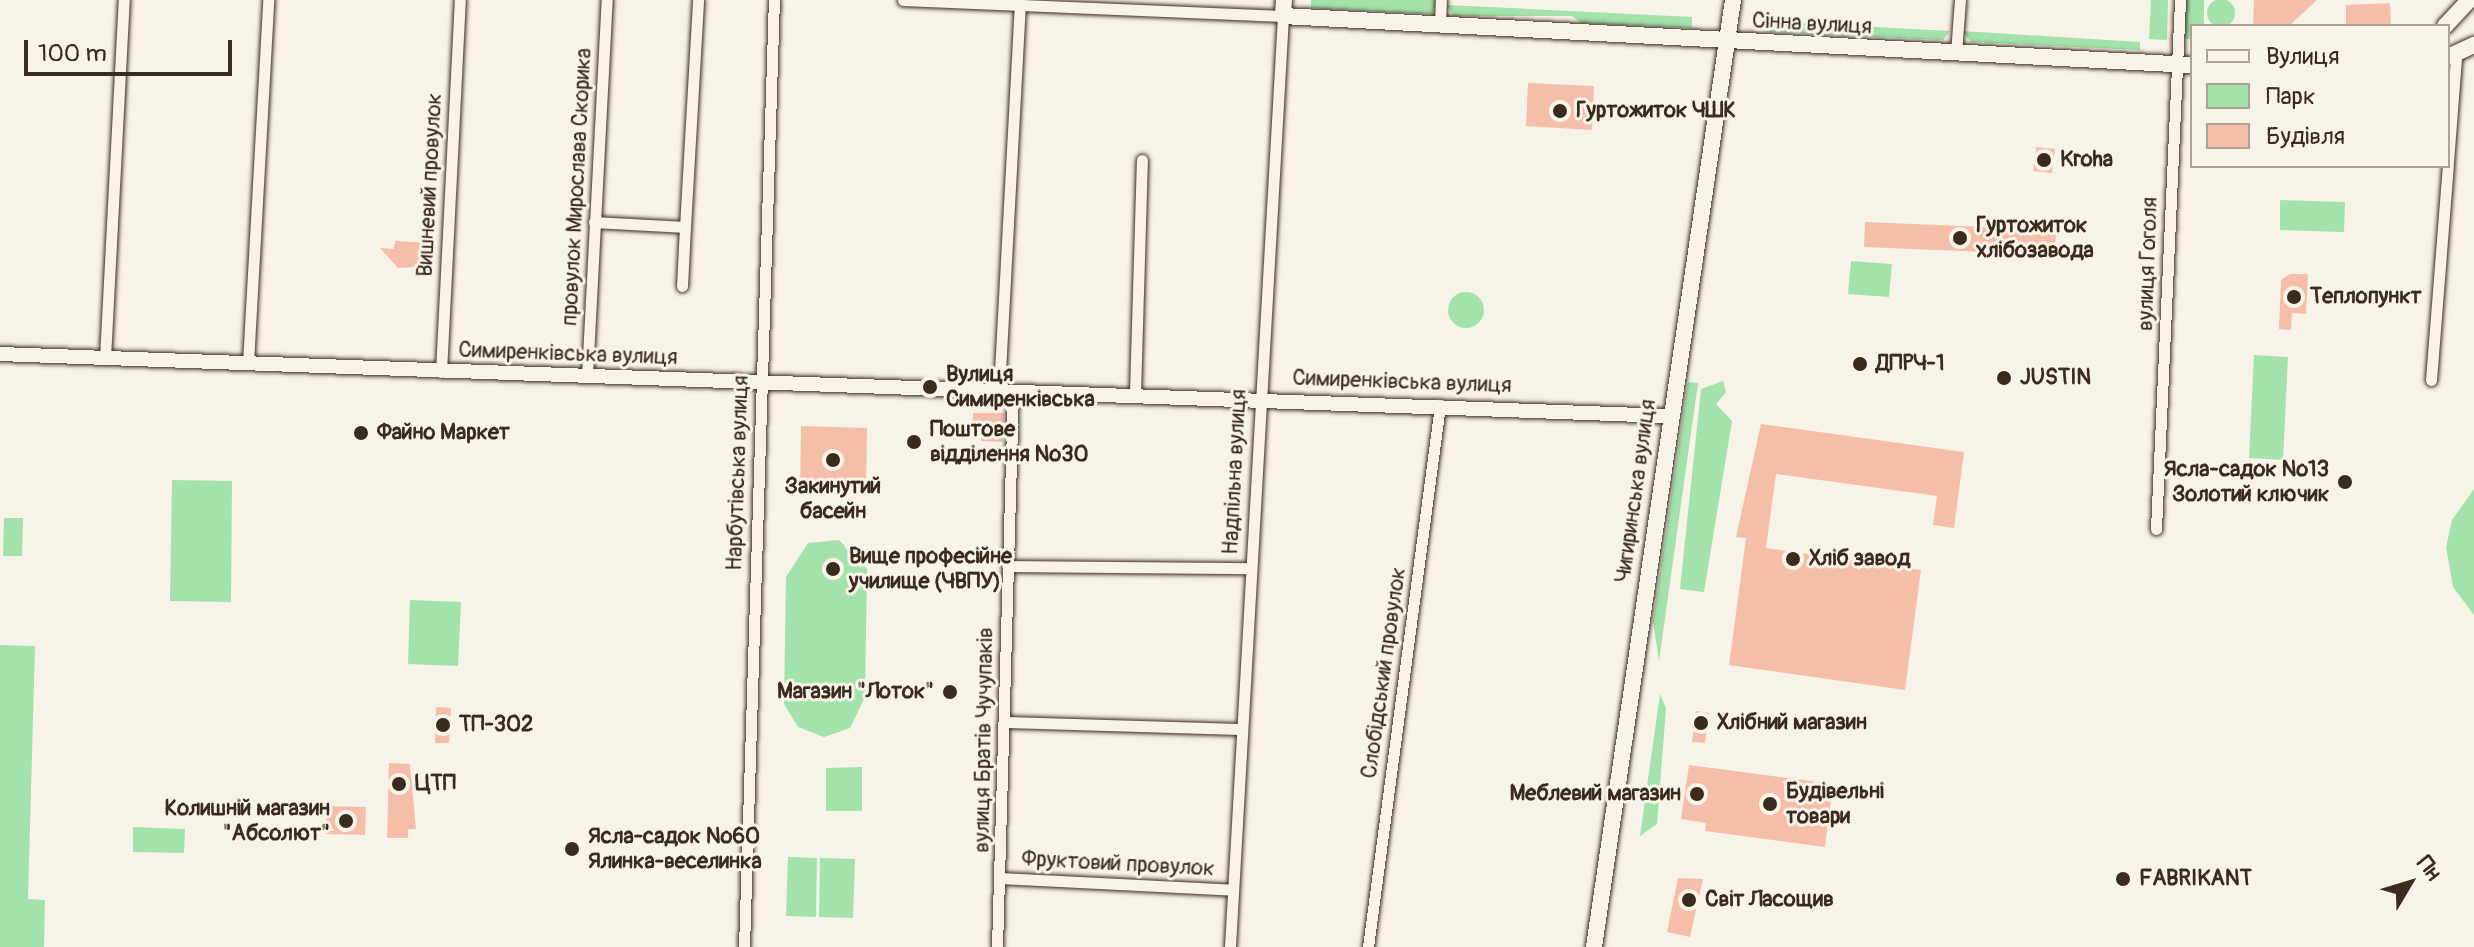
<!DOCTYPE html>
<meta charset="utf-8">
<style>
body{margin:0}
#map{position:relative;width:2474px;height:947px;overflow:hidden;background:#f7f3e8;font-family:Pangolin,sans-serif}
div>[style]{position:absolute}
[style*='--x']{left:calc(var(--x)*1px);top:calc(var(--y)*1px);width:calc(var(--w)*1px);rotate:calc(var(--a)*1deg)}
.green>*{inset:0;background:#a3e2ab}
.round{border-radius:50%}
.building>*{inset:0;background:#f5bea9}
.roads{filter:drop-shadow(0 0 2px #3b2a1e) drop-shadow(0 0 2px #3b2a1e)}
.minor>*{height:11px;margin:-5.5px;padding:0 5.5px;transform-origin:5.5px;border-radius:5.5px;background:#f7f3e8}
.tertiary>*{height:14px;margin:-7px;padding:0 7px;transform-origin:7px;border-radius:7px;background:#f7f3e8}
.secondary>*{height:16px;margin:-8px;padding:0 8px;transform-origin:8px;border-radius:8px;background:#f7f3e8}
.dots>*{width:22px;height:22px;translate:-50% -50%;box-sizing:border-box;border:4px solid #f7f3e8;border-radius:50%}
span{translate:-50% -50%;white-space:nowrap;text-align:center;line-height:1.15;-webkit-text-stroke:6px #f7f3e8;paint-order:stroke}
.street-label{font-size:22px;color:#3b2a1e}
.poi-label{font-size:22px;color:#3b2a1e;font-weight:700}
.left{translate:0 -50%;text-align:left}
.right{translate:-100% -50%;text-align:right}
.legend{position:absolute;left:2190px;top:24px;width:260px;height:144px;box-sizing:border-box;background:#f7f3e8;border:2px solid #aca397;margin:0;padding:10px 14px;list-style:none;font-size:24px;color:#3b2a1e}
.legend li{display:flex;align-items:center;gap:16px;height:40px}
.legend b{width:40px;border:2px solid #aca397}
.north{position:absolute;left:2370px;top:843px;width:80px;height:80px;-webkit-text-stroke:6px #f7f3e8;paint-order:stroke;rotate:52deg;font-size:22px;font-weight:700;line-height:32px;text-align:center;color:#3b2a1e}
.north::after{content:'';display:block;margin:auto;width:28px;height:36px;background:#3b2a1e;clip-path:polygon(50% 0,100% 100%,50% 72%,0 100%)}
.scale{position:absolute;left:24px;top:40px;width:208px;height:36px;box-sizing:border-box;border:4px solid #3b2a1e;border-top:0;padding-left:10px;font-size:24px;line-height:28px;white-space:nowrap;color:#3b2a1e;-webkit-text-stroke:6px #f7f3e8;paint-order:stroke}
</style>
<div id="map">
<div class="green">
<i class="round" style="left:2207px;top:-1px;width:28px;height:28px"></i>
<i style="clip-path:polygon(1311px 0,1438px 0,1432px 14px,1311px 8px)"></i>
<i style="clip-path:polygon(2151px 0,2168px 0,2167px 40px,2149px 39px)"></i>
<i style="clip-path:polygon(2186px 0,2204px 0,2204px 26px,2192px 26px,2192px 39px,2185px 39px)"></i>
<i style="clip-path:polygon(1447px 5px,1692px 17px,1692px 28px,1581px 23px,1572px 16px,1453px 16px)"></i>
<i style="clip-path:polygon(1766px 21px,1950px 31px,1943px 40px,1766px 32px)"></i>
<i style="clip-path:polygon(1962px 31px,2140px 42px,2140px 50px,1971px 42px)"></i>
<i style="clip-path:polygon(2280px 200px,2345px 202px,2344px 232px,2280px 230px)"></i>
<i style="clip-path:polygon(1851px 261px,1892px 264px,1889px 297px,1848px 294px)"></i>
<i class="round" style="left:1448px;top:292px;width:36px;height:36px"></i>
<i style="clip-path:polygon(2254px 355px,2288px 357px,2283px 460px,2249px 458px)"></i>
<i style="clip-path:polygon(1723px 381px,1726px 392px,1716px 404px,1732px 421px,1704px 592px,1680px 589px,1701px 389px)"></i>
<i style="clip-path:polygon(1688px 382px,1698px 383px,1659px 661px,1653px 621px)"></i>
<i style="clip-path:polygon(172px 480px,232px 481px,231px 602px,170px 601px)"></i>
<i style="clip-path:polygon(2474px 489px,2474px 615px,2453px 587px,2446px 547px,2452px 520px)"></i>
<i style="clip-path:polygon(4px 518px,23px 518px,22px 556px,3px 556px)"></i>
<i style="clip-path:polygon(839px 540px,867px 569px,865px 697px,850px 728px,824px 737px,798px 727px,784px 704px,786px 577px,808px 543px)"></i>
<i style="clip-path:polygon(410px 600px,461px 602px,458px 666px,408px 664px)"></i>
<i style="clip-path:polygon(0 645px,35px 646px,28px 899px,45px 900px,44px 947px,0 947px)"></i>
<i style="clip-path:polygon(1660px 694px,1666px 708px,1657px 824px,1640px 836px)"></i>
<i style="clip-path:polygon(862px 767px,862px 811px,826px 811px,826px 768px)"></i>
<i style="clip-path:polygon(133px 827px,185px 829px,184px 853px,133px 852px)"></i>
<i style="clip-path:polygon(788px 857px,817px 858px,816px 917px,786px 916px)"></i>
<i style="clip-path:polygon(820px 858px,855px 859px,853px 918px,819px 917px)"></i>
</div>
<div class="building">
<i style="clip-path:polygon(2254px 0,2317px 0,2289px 26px,2253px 25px)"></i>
<i style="clip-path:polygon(2390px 3px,2391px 25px,2346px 26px,2346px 5px)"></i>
<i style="clip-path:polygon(1528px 83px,1594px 86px,1592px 130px,1526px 126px)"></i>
<i style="clip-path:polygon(2036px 147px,2055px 149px,2052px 173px,2033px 171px)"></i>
<i style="clip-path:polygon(1865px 222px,2056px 230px,2055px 255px,1864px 247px)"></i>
<i style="clip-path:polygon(395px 241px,435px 243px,433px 266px,398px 268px,380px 248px,394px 249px)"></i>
<i style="clip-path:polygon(2290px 274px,2308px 274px,2306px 314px,2292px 313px,2291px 330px,2279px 329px,2281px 280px)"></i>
<i style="clip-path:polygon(973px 413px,1004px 413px,1003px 442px,981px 441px,981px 432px,972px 432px)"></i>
<i style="clip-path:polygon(1761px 424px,1964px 452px,1954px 528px,1933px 525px,1937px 496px,1776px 474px,1766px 548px,1921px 570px,1905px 690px,1729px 665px,1746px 538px,1736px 537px)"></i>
<i style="clip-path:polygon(801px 426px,867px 428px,866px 494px,800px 492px)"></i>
<i style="clip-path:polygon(436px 707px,451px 708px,449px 743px,435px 743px)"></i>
<i style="clip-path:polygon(1696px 711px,1709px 713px,1705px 743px,1692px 742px)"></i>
<i style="clip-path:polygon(389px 763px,410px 764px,416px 829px,408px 829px,408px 838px,387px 838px)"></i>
<i style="clip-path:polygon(1689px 765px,1833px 784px,1825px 847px,1705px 831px,1706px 823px,1681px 819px)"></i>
<i style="clip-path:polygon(326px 806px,366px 807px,365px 835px,326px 834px)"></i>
<i style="clip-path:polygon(1678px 878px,1703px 879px,1690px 937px,1667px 932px)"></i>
</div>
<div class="roads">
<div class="minor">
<i style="--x:903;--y:0;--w:380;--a:2.4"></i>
<i style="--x:1283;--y:16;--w:933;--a:93.26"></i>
<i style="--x:1440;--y:25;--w:25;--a:-88"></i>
<i style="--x:1956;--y:53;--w:53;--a:-85.7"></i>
<i style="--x:2448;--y:162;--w:104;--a:-85.6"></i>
<i style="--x:594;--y:222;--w:91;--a:3.1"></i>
<i style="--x:685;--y:227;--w:227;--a:-86.7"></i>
<i style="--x:682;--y:286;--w:59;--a:-87.1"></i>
<i style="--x:105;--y:358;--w:359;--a:-87"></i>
<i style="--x:248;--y:363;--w:364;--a:-86.8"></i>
<i style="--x:441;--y:372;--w:372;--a:-87.1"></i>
<i style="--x:587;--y:376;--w:377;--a:-87"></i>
<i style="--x:2431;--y:380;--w:215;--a:-85.5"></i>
<i style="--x:999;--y:390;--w:390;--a:-86.9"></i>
<i style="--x:1135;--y:393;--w:233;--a:-88.3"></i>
<i style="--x:2156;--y:529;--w:530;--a:-87.4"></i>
<i style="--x:1008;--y:566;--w:243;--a:0.5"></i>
<i style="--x:1004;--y:722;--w:238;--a:1.7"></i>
<i style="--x:1000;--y:878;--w:233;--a:2.9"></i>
<i style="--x:744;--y:947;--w:947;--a:-88.19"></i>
<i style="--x:997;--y:947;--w:557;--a:-88.35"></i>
<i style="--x:1368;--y:947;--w:547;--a:-82.43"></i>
</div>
<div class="tertiary">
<i style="--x:0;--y:354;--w:1669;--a:2.13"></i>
</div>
<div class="secondary">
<i style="--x:1284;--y:0;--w:16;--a:94"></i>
<i style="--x:1283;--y:16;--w:910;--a:3.09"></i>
<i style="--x:2445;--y:26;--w:35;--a:-47"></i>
<i style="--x:2448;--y:57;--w:29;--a:-25"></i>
<i style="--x:1594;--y:947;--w:957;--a:-81.65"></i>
</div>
</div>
<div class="dots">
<i style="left:1560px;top:111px;background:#3b2a1e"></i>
<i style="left:2044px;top:160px;background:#3b2a1e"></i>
<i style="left:1960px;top:238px;background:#3b2a1e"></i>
<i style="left:2294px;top:297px;background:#3b2a1e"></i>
<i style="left:1860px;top:364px;background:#3b2a1e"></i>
<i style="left:2004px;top:378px;background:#3b2a1e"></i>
<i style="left:930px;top:387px;background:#3b2a1e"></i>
<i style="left:361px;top:433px;background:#3b2a1e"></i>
<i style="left:914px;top:442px;background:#3b2a1e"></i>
<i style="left:833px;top:460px;background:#3b2a1e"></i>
<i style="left:2345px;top:482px;background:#3b2a1e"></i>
<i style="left:1793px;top:559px;background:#3b2a1e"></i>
<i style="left:833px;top:569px;background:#3b2a1e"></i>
<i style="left:950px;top:692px;background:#3b2a1e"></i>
<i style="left:1701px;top:723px;background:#3b2a1e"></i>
<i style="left:443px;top:725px;background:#3b2a1e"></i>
<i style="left:399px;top:784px;background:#3b2a1e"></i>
<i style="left:1697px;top:794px;background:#3b2a1e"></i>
<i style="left:1770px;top:804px;background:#3b2a1e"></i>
<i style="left:346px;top:821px;background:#3b2a1e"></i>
<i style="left:572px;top:849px;background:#3b2a1e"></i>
<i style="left:2123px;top:879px;background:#3b2a1e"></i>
<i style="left:1689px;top:900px;background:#3b2a1e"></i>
</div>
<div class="street-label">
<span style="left:1812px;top:24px;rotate:3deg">Сінна вулиця</span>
<span style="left:430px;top:185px;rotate:-87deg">Вишневий провулок</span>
<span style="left:577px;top:187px;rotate:-87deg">провулок Мирослава Скорика</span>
<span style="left:2148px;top:264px;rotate:-88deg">вулиця Гоголя</span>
<span style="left:568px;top:354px;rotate:2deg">Симиренківська вулиця</span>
<span style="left:1402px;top:382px;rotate:2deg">Симиренківська вулиця</span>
<span style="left:1235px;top:472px;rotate:-87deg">Надпільна вулиця</span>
<span style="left:738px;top:473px;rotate:-88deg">Нарбутівська вулиця</span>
<span style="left:1636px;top:491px;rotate:-82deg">Чигиринська вулиця</span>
<span style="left:1384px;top:673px;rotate:-82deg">Слобідський провулок</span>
<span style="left:984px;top:740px;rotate:-89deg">вулиця Братів Чучупаків</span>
<span style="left:1118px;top:864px;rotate:3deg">Фруктовий провулок</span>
</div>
<div class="poi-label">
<span class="left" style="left:1576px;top:111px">Гуртожиток ЧШК</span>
<span class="left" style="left:2060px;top:160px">Kroha</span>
<span class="left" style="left:1976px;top:238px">Гуртожиток<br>хлібозавода</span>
<span class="left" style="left:2310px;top:297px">Теплопункт</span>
<span class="left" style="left:1876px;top:364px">ДПРЧ-1</span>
<span class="left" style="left:946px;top:387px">Вулиця<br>Симиренківська</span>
<span class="left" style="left:2020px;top:378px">JUSTIN</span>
<span class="left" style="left:930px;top:442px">Поштове<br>відділення №30</span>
<span class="left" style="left:377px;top:433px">Файно Маркет</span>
<span class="right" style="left:2329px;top:482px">Ясла-садок №13<br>Золотий ключик</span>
<span style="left:833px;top:499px">Закинутий<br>басейн</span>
<span class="left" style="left:849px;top:569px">Вище професійне<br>училище (ЧВПУ)</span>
<span class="left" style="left:1809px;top:559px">Хліб завод</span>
<span class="right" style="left:934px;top:692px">Магазин "Лоток"</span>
<span class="left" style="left:1717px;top:723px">Хлібний магазин</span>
<span class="left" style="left:459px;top:725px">ТП-302</span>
<span class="left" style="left:415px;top:784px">ЦТП</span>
<span class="left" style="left:1786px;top:804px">Будівельні<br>товари</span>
<span class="right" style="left:1681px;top:794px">Меблевий магазин</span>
<span class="right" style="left:330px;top:821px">Колишній магазин<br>"Абсолют"</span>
<span class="left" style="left:588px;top:849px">Ясла-садок №60<br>Ялинка-веселинка</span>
<span class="left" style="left:2139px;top:879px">FABRIKANT</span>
<span class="left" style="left:1705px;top:900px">Світ Ласощив</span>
</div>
<ul class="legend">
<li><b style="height:10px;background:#f7f3e8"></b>Вулиця</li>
<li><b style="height:22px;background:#a3e2ab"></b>Парк</li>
<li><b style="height:22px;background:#f5bea9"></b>Будівля</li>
</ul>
<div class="north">Пн</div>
<div class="scale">100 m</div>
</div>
